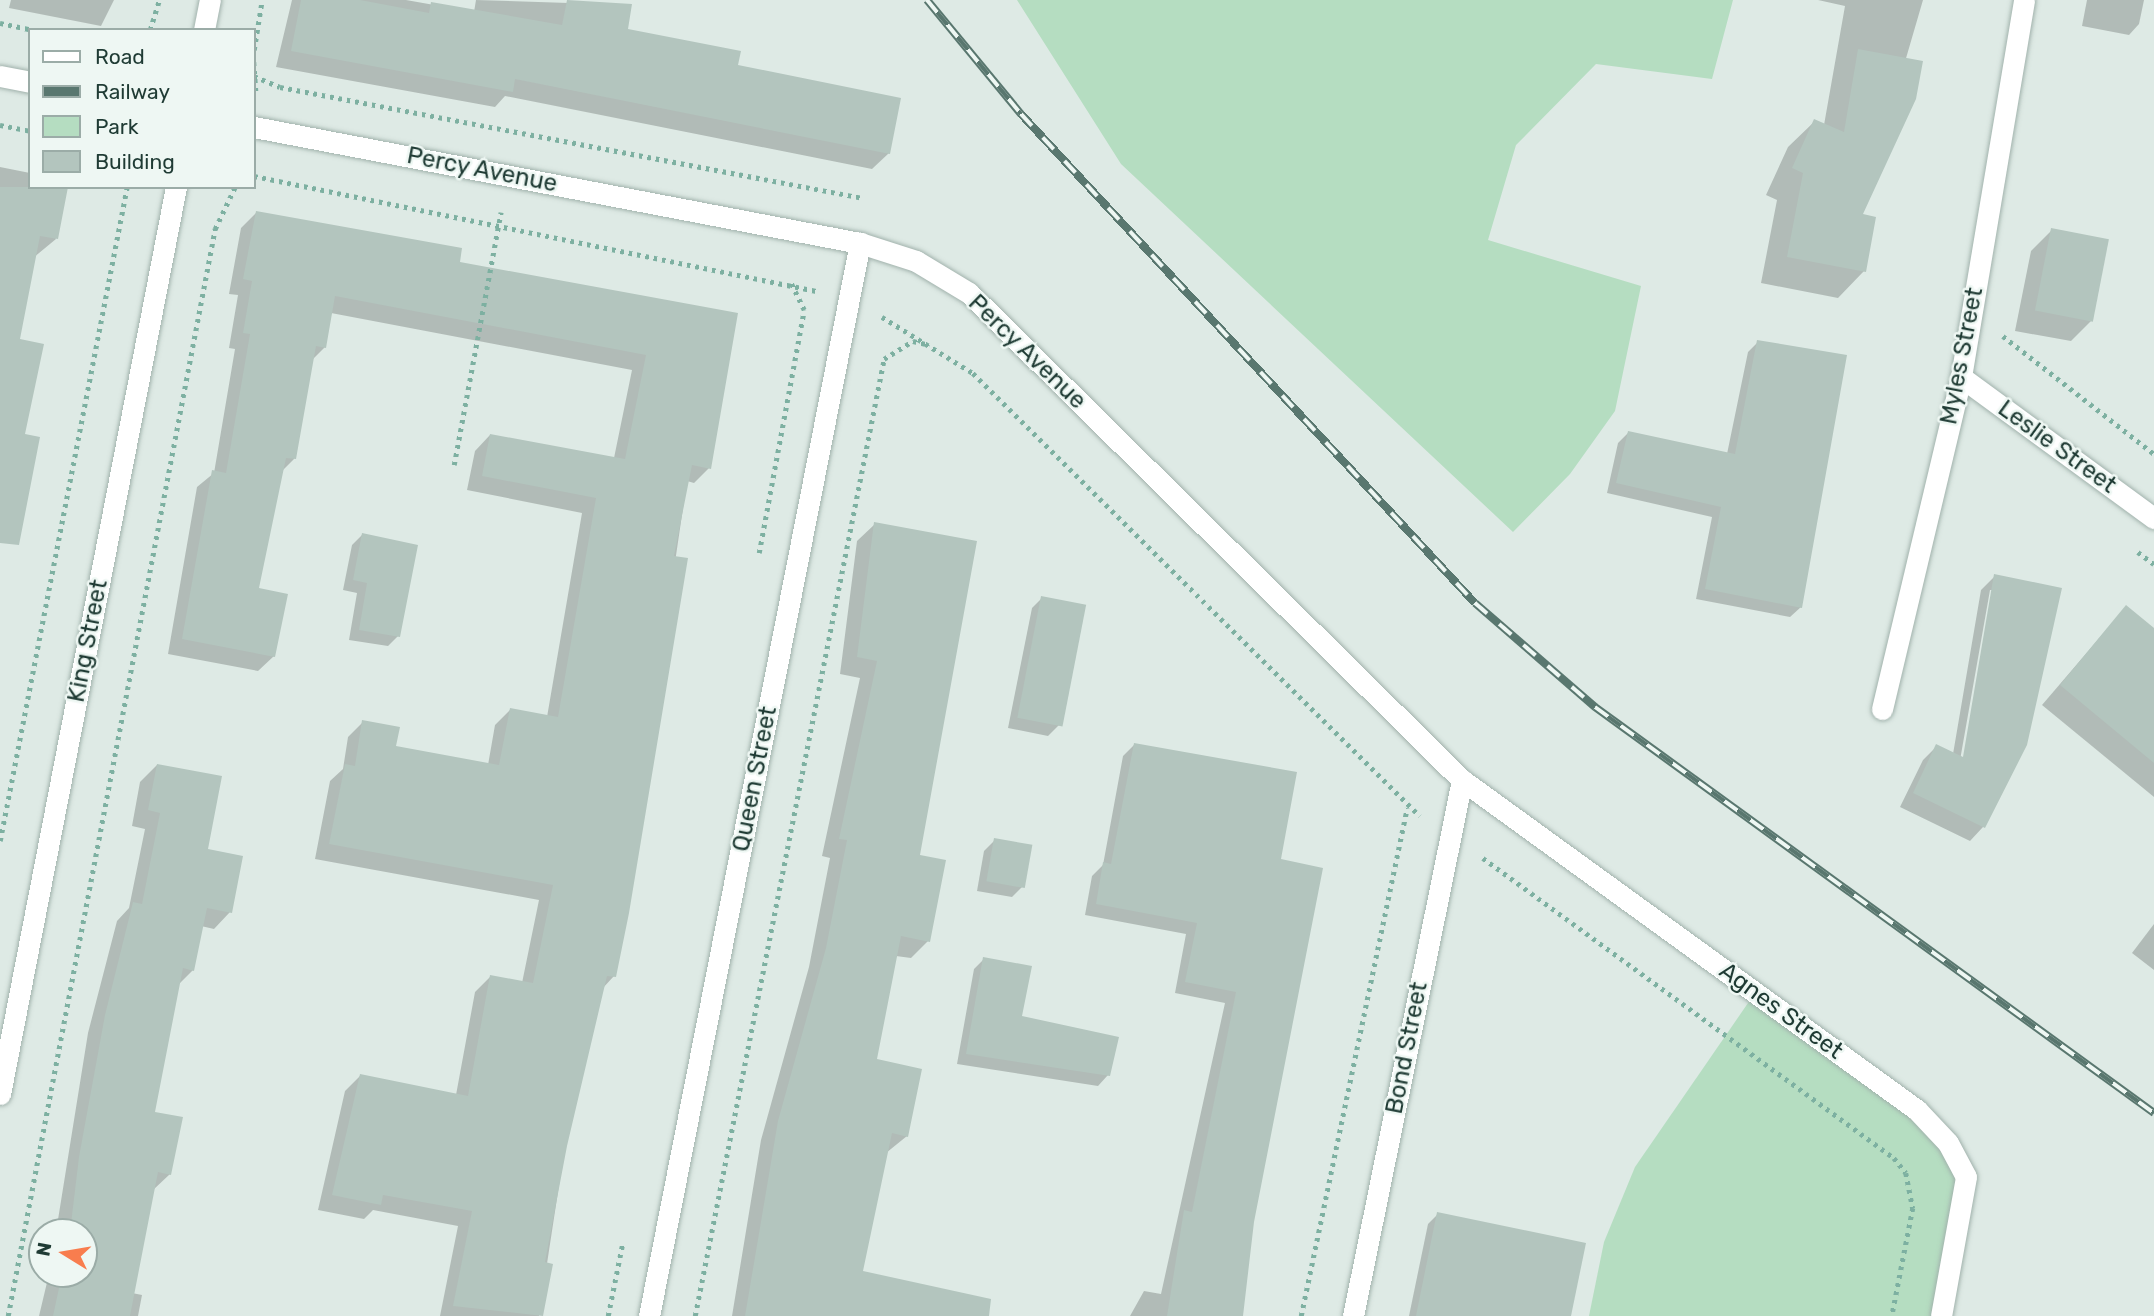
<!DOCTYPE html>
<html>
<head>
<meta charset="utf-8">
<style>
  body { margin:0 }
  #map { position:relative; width:2154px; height:1316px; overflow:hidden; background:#deeae5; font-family:Rubik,sans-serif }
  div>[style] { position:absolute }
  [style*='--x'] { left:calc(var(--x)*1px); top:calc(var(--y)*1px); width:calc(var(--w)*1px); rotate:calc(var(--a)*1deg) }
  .green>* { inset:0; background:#b5ddc1 }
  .shadow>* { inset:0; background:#0003 }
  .building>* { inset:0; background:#b3c5be; transform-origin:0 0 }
  .path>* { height:4.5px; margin-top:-2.25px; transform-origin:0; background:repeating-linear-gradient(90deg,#7db0a1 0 3.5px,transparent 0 8.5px) }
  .roads { filter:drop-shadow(0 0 2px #a1b2ac) drop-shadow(0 0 2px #a1b2ac) }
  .minor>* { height:21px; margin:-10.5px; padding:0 10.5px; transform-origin:10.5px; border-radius:10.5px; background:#fff }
  .rail>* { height:8px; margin-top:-4px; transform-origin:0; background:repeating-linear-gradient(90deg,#eef7f3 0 16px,#59776f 0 32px); box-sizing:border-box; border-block:2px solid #59776f }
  span { translate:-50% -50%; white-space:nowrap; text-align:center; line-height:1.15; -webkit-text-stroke:5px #eef7f3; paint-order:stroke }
  .street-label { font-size:24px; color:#1f3b34 }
  .legend { position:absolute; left:28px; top:28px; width:228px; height:161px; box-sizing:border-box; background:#eef7f3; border:2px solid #9baca7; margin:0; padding:9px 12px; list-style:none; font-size:21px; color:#1f3b34 }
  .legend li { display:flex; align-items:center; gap:14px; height:35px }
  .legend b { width:35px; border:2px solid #9baca7 }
  .north { position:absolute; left:28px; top:1218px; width:70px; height:70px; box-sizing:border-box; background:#eef7f3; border:2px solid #9baca7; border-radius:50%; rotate:281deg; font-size:19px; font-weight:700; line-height:28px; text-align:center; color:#1f3b34 }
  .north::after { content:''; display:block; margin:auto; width:24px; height:32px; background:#f87d4e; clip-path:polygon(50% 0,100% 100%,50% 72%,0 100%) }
</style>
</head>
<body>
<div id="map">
  <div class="green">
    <div style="clip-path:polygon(1017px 0,1733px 0,1712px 79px,1596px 64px,1516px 145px,1488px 240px,1641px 286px,1615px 411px,1570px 474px,1513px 532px,1121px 164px)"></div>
    <div style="clip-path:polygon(1757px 990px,1924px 1110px,1971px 1178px,1945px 1316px,1589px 1316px,1604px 1242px,1635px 1167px)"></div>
  </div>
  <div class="shadow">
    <div style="clip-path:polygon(11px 0,114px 0,101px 26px,9px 8px)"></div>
    <div style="clip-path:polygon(292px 0,406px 0,474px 12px,476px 0,630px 5px,626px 30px,736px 66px,889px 153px,872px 169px,505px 96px,495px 107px,276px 67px)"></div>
    <div style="clip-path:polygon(1818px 0,1923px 0,1860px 216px,1864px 271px,1838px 298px,1761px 283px,1777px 200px,1766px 195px,1788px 147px,1815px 121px,1824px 125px,1845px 6px)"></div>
    <div style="clip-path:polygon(2087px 0,2144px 0,2139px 24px,2129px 35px,2082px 26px)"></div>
    <div style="clip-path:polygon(0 167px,30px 173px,30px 187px,56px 239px,33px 258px,18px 340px,0 528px)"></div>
    <div style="clip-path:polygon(256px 213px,458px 263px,736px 314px,709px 468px,694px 483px,687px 481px,614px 976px,602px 989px,565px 1146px,539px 1316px,440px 1316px,458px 1226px,373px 1210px,364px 1219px,318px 1210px,345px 1091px,360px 1076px,456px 1095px,475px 992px,490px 977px,522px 983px,539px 900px,315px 859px,330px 781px,343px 769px,348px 737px,363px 722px,394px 748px,488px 765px,495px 725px,510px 710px,547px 717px,582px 513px,467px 490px,475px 451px,490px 435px,614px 458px,632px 370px,331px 313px,325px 347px,312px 360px,294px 459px,282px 471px,257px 590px,274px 656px,258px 671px,168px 654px,197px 487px,214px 473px,235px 349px,229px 348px,238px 295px,229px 294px,241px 228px)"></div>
    <div style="clip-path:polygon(2052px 230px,2092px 320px,2071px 341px,2015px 331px,2031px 251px)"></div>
    <div style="clip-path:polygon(1758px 342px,1801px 607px,1790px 617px,1696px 599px,1712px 517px,1607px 493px,1618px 443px,1628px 433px,1727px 454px,1748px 352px)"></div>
    <div style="clip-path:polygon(875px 524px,928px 941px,911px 958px,896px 956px,875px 1061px,907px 1136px,886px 1153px,844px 1316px,732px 1316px,761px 1140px,809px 967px,830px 858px,822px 856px,860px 678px,840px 674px,857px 541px)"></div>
    <div style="clip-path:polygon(362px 535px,398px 636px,388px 646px,349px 640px,357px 593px,343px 590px,352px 545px)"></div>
    <div style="clip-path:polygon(evenodd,1995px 576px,1983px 827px,1970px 841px,1900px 807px,1923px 760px,1937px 746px,1953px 754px,1981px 590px,1995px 576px,1990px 590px,1993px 590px,1963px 766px,1959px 766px,1990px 590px)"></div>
    <div style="clip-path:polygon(1042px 598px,1059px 725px,1048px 736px,1008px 728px,1032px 608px)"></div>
    <div style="clip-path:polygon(2126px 607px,2154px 630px,2154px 797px,2042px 705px)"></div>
    <div style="clip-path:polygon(1134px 745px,1279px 861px,1253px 1222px,1239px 1316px,1130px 1316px,1144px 1291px,1161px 1294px,1225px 1003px,1175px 993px,1186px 934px,1085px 915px,1092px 876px,1103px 865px,1123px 756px)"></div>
    <div style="clip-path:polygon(157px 765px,206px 851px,230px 912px,214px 929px,201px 926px,193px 970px,178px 985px,153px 1113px,170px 1174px,152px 1191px,132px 1293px,142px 1295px,138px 1316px,39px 1316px,49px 1274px,84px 1274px,84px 1232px,56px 1232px,88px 1033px,117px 921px,129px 908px,145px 829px,132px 826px,140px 782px)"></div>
    <div style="clip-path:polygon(995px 840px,1022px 887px,1012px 897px,977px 891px,984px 851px)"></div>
    <div style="clip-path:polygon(2154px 924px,2154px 970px,2132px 953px)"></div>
    <div style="clip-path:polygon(984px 959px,1020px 1017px,1108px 1075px,1098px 1086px,957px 1064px,974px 969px)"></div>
    <div style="clip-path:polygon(1438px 1214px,1569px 1316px,1409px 1316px,1428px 1224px)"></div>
  </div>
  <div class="building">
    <div style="clip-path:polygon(301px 0,360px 0,429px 13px,431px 2px,562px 25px,567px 0,632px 4px,628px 29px,741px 51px,738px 65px,901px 98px,890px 154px,515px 79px,513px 92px,291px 51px)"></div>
    <div style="clip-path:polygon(1858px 49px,1923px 61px,1916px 99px,1863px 214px,1876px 217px,1866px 272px,1787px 257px,1803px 173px,1792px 168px,1814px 119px,1844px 132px)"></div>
    <div style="clip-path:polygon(0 187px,68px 187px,58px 239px,40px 236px,20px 339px,44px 344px,25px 434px,40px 437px,19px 545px,0 543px)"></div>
    <div style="clip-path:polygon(256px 211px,462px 248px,460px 262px,738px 313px,711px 469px,692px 465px,674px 556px,688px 558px,629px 913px,616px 977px,607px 976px,567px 1146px,545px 1262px,553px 1264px,543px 1316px,453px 1306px,472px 1211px,383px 1195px,381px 1205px,332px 1195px,360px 1074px,468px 1096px,490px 975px,533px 983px,553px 885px,329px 844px,345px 764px,355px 766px,362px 720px,400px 727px,396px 746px,499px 765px,510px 708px,558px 717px,596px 498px,482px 476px,490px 434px,625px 459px,646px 355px,335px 296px,326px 348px,316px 346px,296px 459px,286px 458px,259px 588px,288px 594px,275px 657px,182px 639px,212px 470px,226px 473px,250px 334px,243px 333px,252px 281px,243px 279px)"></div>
    <div style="left:2051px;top:228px;width:59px;height:84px;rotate:11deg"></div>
    <div style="clip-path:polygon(1757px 340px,1847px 355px,1802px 608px,1705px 589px,1721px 507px,1616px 483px,1628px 431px,1735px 454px)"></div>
    <div style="clip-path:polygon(874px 522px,977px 541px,920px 855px,946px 860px,930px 942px,901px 936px,877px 1059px,922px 1069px,908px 1137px,892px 1133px,863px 1271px,991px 1299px,989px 1316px,745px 1316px,778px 1121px,826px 948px,847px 840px,839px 839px,877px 661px,857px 657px)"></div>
    <div style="clip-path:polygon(362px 533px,418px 545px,400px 637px,359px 630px,367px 583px,353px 580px)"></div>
    <div style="clip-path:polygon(1994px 574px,2062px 588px,2027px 745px,1985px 828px,1913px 793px,1936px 744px,1963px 757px)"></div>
    <div style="left:1041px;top:596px;width:46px;height:124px;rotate:11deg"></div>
    <div style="clip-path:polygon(2126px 605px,2154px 628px,2154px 763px,2060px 685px)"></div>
    <div style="clip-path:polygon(1134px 743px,1297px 772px,1281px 859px,1323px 868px,1254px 1222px,1243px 1316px,1167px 1316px,1184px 1210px,1192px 1212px,1236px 992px,1185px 982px,1197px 923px,1096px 904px,1103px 862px,1111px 864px)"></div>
    <div style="clip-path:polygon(157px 764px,222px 776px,208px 849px,243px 856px,232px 913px,207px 908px,194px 971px,183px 968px,155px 1112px,183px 1117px,171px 1175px,158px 1172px,130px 1316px,53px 1316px,62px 1274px,84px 1274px,84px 1232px,70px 1232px,79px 1157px,105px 1015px,133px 902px,142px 904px,160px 813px,148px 810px)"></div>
    <div style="left:994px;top:838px;width:39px;height:44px;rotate:10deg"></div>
    <div style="clip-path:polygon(983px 957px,1032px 966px,1022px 1016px,1119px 1037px,1110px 1076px,966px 1054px)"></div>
    <div style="clip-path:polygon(1437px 1212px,1586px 1243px,1571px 1316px,1416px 1316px)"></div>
  </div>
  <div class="path">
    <div style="--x:0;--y:23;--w:34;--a:12"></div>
    <div style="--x:150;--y:30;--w:31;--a:-73"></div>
    <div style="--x:254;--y:50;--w:51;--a:-80.9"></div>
    <div style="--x:254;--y:62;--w:30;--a:86"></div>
    <div style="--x:254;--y:76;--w:28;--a:23"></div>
    <div style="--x:280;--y:87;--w:593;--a:10.78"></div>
    <div style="--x:0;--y:125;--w:31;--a:11"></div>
    <div style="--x:254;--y:176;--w:574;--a:11.56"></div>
    <div style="--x:882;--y:317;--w:107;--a:31.6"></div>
    <div style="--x:973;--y:373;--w:629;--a:44.74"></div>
    <div style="--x:2003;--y:336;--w:192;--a:38"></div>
    <div style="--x:454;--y:465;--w:257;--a:-79.5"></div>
    <div style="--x:2138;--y:552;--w:20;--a:37"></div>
    <div style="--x:759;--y:553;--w:247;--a:-79.5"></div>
    <div style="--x:804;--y:310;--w:30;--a:-116"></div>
    <div style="--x:0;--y:841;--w:666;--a:-79.01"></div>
    <div style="--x:1483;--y:858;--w:509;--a:36.13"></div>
    <div style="--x:1894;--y:1158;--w:19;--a:51"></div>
    <div style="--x:1906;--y:1173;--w:36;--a:79"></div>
    <div style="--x:1913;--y:1208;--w:110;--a:101"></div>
    <div style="--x:8;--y:1316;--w:1107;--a:-79.22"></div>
    <div style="--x:215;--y:229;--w:47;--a:-64.5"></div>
    <div style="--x:608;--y:1316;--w:76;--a:-78.7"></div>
    <div style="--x:695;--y:1316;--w:975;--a:-78.83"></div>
    <div style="--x:884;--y:359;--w:34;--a:-32"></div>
    <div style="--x:913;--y:341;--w:17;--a:13"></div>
    <div style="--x:1301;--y:1316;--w:519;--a:-78.21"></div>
  </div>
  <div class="roads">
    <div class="minor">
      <div style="--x:204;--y:30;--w:31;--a:-79"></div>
      <div style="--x:0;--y:76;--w:31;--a:11"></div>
      <div style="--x:254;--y:127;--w:617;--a:10.84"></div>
      <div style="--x:860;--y:243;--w:59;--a:17.8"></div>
      <div style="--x:916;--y:261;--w:62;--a:31.1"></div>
      <div style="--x:969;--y:293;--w:693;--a:44.65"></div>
      <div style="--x:1462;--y:780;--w:562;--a:35.95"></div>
      <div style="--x:1917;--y:1110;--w:45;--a:46.8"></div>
      <div style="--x:1948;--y:1143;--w:38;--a:62"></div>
      <div style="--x:1966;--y:1177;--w:141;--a:100.2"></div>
      <div style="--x:1961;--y:377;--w:239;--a:36.2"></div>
      <div style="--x:1882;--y:709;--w:341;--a:-76.6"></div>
      <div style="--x:1961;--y:377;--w:382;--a:-80.5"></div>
      <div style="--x:0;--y:1094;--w:924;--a:-79.02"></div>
      <div style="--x:649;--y:1316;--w:1094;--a:-78.88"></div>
      <div style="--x:1353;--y:1316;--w:547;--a:-78.51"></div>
    </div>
  </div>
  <div class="rail">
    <div style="--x:927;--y:0;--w:148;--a:50.5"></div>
    <div style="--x:1021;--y:114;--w:667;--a:47.13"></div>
    <div style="--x:1475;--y:603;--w:159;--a:40.9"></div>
    <div style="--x:1595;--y:707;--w:691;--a:35.99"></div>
  </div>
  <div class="street-label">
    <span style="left:482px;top:170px;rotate:11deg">Percy Avenue</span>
    <span style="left:1027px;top:352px;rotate:44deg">Percy Avenue</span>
    <span style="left:1962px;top:356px;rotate:-79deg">Myles Street</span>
    <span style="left:2057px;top:447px;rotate:36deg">Leslie Street</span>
    <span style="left:88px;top:641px;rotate:-79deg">King Street</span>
    <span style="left:755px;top:779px;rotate:-79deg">Queen Street</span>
    <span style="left:1781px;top:1011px;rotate:36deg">Agnes Street</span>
    <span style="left:1407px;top:1048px;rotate:-79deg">Bond Street</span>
  </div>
  <ul class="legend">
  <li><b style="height:9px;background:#fff"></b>Road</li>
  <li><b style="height:9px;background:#59776f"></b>Railway</li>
  <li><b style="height:19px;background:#b5ddc1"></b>Park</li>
  <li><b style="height:19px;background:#b3c5be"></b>Building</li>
  </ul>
  <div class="north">N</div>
</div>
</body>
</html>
